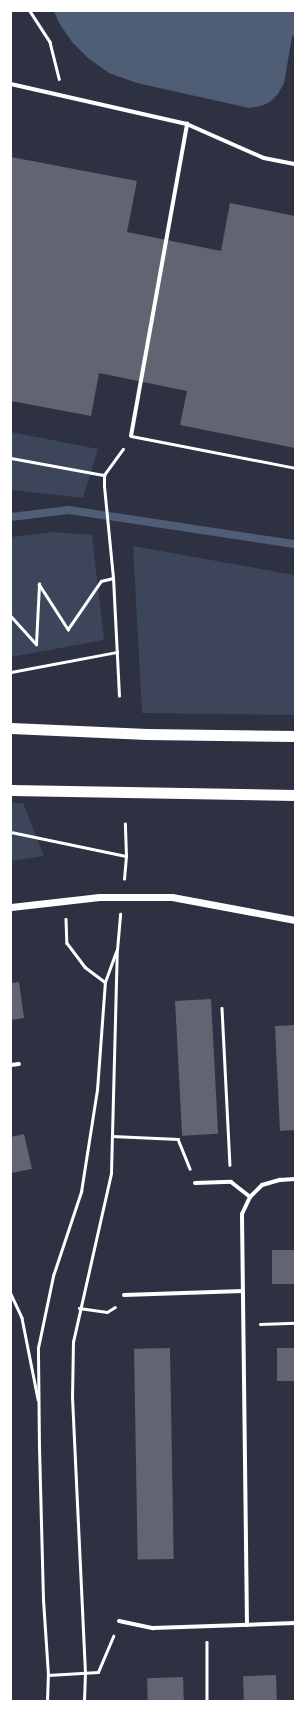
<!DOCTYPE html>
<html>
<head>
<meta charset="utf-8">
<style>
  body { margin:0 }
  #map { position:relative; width:306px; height:1712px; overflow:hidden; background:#2d3142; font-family:Lato,sans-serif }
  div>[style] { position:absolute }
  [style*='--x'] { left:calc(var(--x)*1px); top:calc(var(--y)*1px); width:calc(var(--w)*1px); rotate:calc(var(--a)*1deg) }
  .green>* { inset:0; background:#3c4559 }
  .water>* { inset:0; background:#4f5d75 }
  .stream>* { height:8px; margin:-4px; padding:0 4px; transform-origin:4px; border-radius:4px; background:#4f5d75 }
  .building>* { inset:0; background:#626471; transform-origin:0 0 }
  .path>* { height:2.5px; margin:-1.25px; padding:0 1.25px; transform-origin:1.25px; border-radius:1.25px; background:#fff }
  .service>* { height:3px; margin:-1.5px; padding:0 1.5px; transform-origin:1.5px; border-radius:1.5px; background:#fff }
  .pedestrian>* { height:3.5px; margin:-1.75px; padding:0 1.75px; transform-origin:1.75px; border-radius:1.75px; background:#fff }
  .minor>* { height:4px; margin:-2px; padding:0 2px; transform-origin:2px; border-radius:2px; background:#fff }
  .tertiary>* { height:7px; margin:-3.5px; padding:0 3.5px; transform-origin:3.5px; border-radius:3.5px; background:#fff }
  .trunk>* { height:11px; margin:-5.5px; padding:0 5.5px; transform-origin:5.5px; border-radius:5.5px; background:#fff }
  span { translate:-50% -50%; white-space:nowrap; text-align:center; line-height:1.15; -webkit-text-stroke:3.5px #fff; paint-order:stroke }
  .frame { position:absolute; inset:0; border:12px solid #fff; pointer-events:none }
</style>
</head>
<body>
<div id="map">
  <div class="green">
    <div style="clip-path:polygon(11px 432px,98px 449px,83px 498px,11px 490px)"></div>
    <div style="clip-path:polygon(53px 532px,92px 535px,104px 640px,11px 657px,11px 537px)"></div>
    <div style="clip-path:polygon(133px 546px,295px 575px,295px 715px,142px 713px)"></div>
    <div style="clip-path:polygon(11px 803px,23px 803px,44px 856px,11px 861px)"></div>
  </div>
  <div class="water">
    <div style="clip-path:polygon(54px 11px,295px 11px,295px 34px,292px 37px,284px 83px,278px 94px,270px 102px,261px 106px,249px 108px,137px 83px,109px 73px,88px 58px,72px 42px,59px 23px)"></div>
  </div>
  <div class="stream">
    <div style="--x:11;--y:517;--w:58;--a:-6.9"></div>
    <div style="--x:69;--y:510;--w:229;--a:8.6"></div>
  </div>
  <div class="building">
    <div style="clip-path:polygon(11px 157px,137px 181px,127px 232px,221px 251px,230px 203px,295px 216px,295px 448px,180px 425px,187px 391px,99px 373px,91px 416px,11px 401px)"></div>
    <div style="clip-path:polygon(19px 982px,24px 1018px,11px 1020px,11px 983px)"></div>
    <div style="left:211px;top:999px;width:135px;height:36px;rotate:87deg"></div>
    <div style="clip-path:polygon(295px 1025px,295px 1130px,280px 1131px,275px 1026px)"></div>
    <div style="clip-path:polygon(24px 1134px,32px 1169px,11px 1173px,11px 1137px)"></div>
    <div style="left:272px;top:1250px;width:23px;height:34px"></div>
    <div style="left:170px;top:1348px;width:211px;height:36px;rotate:89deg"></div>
    <div style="left:277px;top:1348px;width:18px;height:33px"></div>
    <div style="left:276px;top:1675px;width:26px;height:33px;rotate:88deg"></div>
    <div style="left:183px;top:1677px;width:24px;height:36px;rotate:88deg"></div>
  </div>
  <div class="path">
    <div style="--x:30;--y:11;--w:37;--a:57"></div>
    <div style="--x:50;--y:42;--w:38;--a:76"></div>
    <div style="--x:11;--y:458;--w:95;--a:10.4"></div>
    <div style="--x:11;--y:616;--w:38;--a:48"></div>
    <div style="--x:36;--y:644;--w:60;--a:-87.1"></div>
    <div style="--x:39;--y:584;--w:54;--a:57.2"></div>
    <div style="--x:68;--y:629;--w:58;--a:-55.5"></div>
    <div style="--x:101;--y:581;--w:12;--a:-14"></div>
    <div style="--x:11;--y:672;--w:108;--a:-10.7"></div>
    <div style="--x:119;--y:696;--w:118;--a:-92.9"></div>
    <div style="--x:113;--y:578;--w:92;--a:-95.6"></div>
    <div style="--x:104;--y:486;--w:11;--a:-90"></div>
    <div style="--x:104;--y:475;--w:32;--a:-54"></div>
    <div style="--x:11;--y:832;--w:117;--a:11.8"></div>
    <div style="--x:124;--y:879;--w:23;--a:-85"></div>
    <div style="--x:126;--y:856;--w:32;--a:-92"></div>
    <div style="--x:66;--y:919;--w:24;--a:88"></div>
    <div style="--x:67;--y:943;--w:30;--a:53"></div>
    <div style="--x:85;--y:967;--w:25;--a:37"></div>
    <div style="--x:222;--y:1008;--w:157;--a:87.1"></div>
    <div style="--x:112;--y:1136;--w:66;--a:2.6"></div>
    <div style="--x:178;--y:1139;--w:32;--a:68"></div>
    <div style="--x:11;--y:1294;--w:26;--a:65"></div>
    <div style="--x:22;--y:1318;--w:83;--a:78.8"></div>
    <div style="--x:79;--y:1308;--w:28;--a:8"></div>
    <div style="--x:107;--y:1312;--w:9;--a:-32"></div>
    <div style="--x:260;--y:1324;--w:35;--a:-2"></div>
    <div style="--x:207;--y:1642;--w:59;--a:90"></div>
    <div style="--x:48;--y:1675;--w:50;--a:-3.4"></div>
    <div style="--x:98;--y:1672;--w:39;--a:-67"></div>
    <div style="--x:47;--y:1701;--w:26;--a:-88"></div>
    <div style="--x:48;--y:1675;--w:75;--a:-93.8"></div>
    <div style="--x:43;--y:1600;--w:151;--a:-91.5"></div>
    <div style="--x:39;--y:1449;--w:101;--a:-90.6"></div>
    <div style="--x:38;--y:1348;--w:74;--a:-78.2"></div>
    <div style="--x:53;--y:1276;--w:89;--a:-71.6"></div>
    <div style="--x:81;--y:1192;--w:103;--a:-81.1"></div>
    <div style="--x:97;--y:1090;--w:108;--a:-85.8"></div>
    <div style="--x:105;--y:982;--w:32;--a:-70"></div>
    <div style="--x:84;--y:1701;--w:28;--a:-88"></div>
    <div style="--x:85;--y:1673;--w:275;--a:-92.7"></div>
    <div style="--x:72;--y:1398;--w:56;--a:-89"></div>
    <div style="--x:73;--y:1342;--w:173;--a:-77.3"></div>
    <div style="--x:111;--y:1173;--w:223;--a:-88.5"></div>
    <div style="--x:117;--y:950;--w:36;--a:-85"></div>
  </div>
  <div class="service">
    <div style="--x:131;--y:436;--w:167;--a:11"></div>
  </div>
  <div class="pedestrian">
    <div style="--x:11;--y:84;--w:180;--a:12.8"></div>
    <div style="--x:187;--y:124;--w:84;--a:23.8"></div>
    <div style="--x:264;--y:158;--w:32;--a:11"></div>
    <div style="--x:131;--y:436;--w:317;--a:-79.8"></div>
  </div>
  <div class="minor">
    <div style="--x:11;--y:1065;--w:8;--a:-7"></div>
    <div style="--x:195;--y:1183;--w:36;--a:-2"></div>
    <div style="--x:231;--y:1182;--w:24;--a:38"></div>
    <div style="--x:124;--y:1295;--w:119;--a:-1.9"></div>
    <div style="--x:119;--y:1621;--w:35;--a:12"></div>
    <div style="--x:153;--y:1628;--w:142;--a:-2"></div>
    <div style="--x:247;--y:1625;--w:411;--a:-90.7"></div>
    <div style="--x:242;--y:1214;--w:19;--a:-65"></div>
    <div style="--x:250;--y:1197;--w:17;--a:-45"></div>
    <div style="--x:262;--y:1185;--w:19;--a:-16"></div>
    <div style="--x:280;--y:1180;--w:15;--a:-4"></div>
  </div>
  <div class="tertiary">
    <div style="--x:11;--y:907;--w:89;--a:-6.5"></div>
    <div style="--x:99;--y:897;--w:73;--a:0"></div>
    <div style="--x:172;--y:897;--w:125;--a:10.6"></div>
  </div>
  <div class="trunk">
    <div style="--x:11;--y:728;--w:136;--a:2.5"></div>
    <div style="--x:147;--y:734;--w:148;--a:0.8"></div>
    <div style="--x:11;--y:790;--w:284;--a:1"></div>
  </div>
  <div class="frame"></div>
</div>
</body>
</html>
